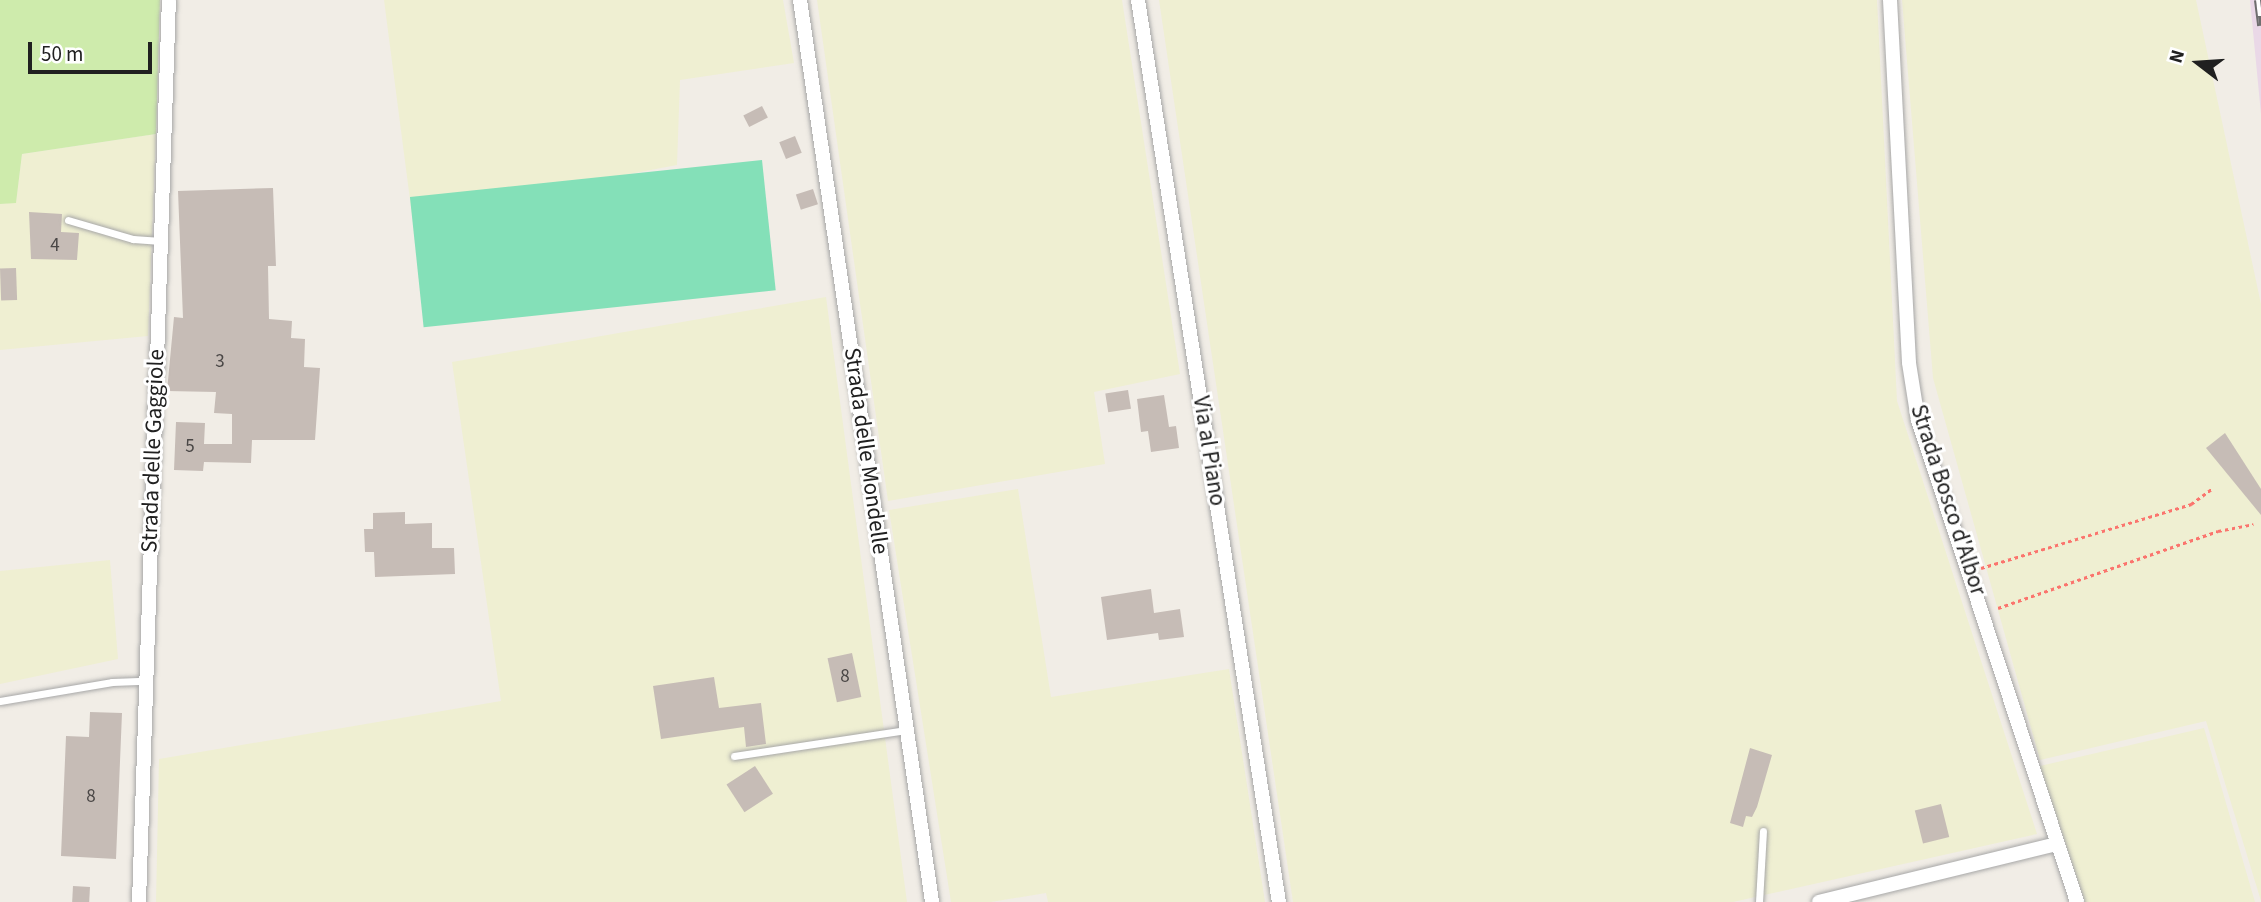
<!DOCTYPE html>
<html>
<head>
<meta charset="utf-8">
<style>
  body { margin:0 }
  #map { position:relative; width:2261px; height:902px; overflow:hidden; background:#f1ede6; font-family:"Source Sans 3",sans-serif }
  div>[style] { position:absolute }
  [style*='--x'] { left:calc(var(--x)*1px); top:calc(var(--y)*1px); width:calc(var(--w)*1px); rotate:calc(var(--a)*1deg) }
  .industrial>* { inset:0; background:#ead8e7 }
  .farmland>* { inset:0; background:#efefd2 }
  .grass>* { inset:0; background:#ceebac }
  .pitch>* { inset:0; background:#84e0b8; transform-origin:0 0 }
  .building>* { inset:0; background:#c6bcb6; transform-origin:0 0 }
  .path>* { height:2.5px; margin-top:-1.25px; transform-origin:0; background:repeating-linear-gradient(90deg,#fb746d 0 3.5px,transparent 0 7px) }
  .roads { filter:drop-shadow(0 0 2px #a7a7a7) drop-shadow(0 0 2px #a7a7a7) }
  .service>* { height:7px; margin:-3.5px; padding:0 3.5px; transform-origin:3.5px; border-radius:3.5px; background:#fff }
  .minor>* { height:14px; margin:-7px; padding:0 7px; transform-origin:7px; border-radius:7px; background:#fff }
  .rail>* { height:8px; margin-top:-4px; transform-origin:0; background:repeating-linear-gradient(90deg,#fff 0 16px,#6e6e6e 0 32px); box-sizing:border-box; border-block:2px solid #6e6e6e }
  span { translate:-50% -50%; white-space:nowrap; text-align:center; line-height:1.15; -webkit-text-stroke:6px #fff; paint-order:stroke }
  .number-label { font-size:19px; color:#4a4746 }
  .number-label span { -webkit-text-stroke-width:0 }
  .street-label { font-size:23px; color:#202020 }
  .north { position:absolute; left:2163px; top:28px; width:70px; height:70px; -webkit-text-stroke:5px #fff; paint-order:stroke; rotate:287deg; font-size:19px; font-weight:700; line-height:28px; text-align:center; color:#202020 }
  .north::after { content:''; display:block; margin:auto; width:24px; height:32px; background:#202020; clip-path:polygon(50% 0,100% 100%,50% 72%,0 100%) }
  .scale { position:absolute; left:28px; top:42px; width:124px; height:32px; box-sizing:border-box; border:4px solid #202020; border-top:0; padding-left:9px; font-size:21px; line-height:24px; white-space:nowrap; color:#202020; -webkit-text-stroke:5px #fff; paint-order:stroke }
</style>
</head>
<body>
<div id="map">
  <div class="industrial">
    <div style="clip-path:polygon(2250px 0,2261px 0,2261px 114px)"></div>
  </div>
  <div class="farmland">
    <div style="clip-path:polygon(384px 0,783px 0,794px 63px,680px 80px,677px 165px,412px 215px)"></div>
    <div style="clip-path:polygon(817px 0,1122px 0,1180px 374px,1094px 392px,1105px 464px,888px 501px)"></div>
    <div style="clip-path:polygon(1159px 0,1877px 0,1897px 401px,2037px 834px,1733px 902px,1293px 902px)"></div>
    <div style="clip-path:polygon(1902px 0,2196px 0,2261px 304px,2261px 901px,2206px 721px,2040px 760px,1933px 378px)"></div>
    <div style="clip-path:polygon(156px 134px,148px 336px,0 350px,0 204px,16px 202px,22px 154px)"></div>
    <div style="clip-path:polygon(826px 297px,907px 902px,156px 902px,159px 759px,501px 701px,452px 362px)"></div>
    <div style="clip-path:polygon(1018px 489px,1051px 697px,1229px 669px,1265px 902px,1048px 902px,1046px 893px,991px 902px,951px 902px,889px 510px)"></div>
    <div style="clip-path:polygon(110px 560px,118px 659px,0 684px,0 571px)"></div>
    <div style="clip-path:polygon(2204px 728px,2255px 902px,2085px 902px,2040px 766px)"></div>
  </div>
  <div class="grass">
    <div style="clip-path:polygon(0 0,160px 0,156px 134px,22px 154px,16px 203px,0 204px)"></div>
  </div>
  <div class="pitch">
    <div style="left:762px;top:160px;width:131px;height:354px;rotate:84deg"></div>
  </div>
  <div class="building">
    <div style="left:762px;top:106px;width:13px;height:21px;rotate:63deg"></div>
    <div style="left:795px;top:136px;width:18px;height:17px;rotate:68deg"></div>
    <div style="clip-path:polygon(273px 188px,276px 266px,268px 266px,269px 319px,292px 321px,291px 338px,305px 339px,304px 367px,320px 368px,315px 440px,252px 440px,251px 463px,204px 462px,203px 471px,174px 470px,176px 422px,205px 423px,204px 444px,232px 444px,232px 414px,214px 413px,216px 392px,167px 391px,174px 317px,183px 318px,178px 191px)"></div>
    <div style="left:813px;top:189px;width:16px;height:18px;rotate:72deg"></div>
    <div style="clip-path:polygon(29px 212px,62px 214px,61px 232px,79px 233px,77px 260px,31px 259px)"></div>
    <div style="left:16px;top:268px;width:32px;height:16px;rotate:88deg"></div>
    <div style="left:1128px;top:390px;width:19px;height:23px;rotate:81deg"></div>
    <div style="clip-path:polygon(1164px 395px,1169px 427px,1176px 426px,1179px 448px,1151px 452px,1148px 431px,1141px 432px,1137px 399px)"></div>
    <div style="clip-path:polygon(2225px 433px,2261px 489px,2261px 515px,2206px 448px)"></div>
    <div style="clip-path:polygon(405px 512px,405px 524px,432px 523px,432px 548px,454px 548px,455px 574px,375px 577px,374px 552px,365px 552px,364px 529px,373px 529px,373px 513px)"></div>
    <div style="clip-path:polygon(1151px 589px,1154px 613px,1180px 609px,1184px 637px,1159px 640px,1158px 633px,1107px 640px,1101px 597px)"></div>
    <div style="left:852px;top:653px;width:45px;height:25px;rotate:78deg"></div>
    <div style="clip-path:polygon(714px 677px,719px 708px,761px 703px,766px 744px,746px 747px,744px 727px,661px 739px,653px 686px)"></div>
    <div style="clip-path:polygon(90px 712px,122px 713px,116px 859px,61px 856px,66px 736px,89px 737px)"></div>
    <div style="clip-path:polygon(1750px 748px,1772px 755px,1757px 807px,1752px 817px,1746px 816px,1743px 827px,1730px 823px)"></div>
    <div style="left:755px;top:766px;width:33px;height:34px;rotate:57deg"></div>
    <div style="left:1941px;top:804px;width:34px;height:27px;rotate:76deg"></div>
    <div style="left:73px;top:886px;width:17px;height:16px;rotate:3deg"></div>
  </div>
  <div class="path">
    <div style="--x:1981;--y:568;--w:220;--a:-16.9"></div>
    <div style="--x:2191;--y:504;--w:27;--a:-36"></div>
    <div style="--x:1998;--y:608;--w:233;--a:-19.3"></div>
    <div style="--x:2218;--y:531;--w:36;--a:-11"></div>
  </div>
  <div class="roads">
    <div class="service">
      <div style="--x:68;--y:220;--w:68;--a:16.3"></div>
      <div style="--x:133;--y:239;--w:28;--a:4"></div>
      <div style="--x:0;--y:701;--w:114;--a:-9.6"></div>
      <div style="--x:112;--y:682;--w:33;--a:-2"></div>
      <div style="--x:734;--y:756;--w:174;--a:-8.6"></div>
      <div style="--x:1759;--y:902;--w:71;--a:-86.8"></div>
    </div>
    <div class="minor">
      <div style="--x:800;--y:0;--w:912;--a:81.67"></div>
      <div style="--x:1138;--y:0;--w:913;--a:81.12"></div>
      <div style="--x:1890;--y:0;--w:363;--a:87"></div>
      <div style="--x:1909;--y:363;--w:58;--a:81"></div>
      <div style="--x:1918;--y:420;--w:508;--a:71.74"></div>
      <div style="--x:139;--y:902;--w:902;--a:-88.1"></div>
      <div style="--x:1819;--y:902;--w:245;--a:-13.7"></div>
    </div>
  </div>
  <div class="rail">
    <div style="--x:2258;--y:0;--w:26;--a:83"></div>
  </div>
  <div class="number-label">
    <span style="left:55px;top:246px">4</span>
    <span style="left:220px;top:362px">3</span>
    <span style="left:190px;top:447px">5</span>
    <span style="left:845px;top:677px">8</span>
    <span style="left:91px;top:797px">8</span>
  </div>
  <div class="street-label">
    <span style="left:153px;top:451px;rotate:-88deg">Strada delle Gaggiole</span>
    <span style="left:866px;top:451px;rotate:82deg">Strada delle Mondelle</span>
    <span style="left:1209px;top:451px;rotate:81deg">Via al Piano</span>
    <span style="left:1948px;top:500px;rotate:72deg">Strada Bosco d'Albor</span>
  </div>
  <div class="north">N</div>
  <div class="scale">50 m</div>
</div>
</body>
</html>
